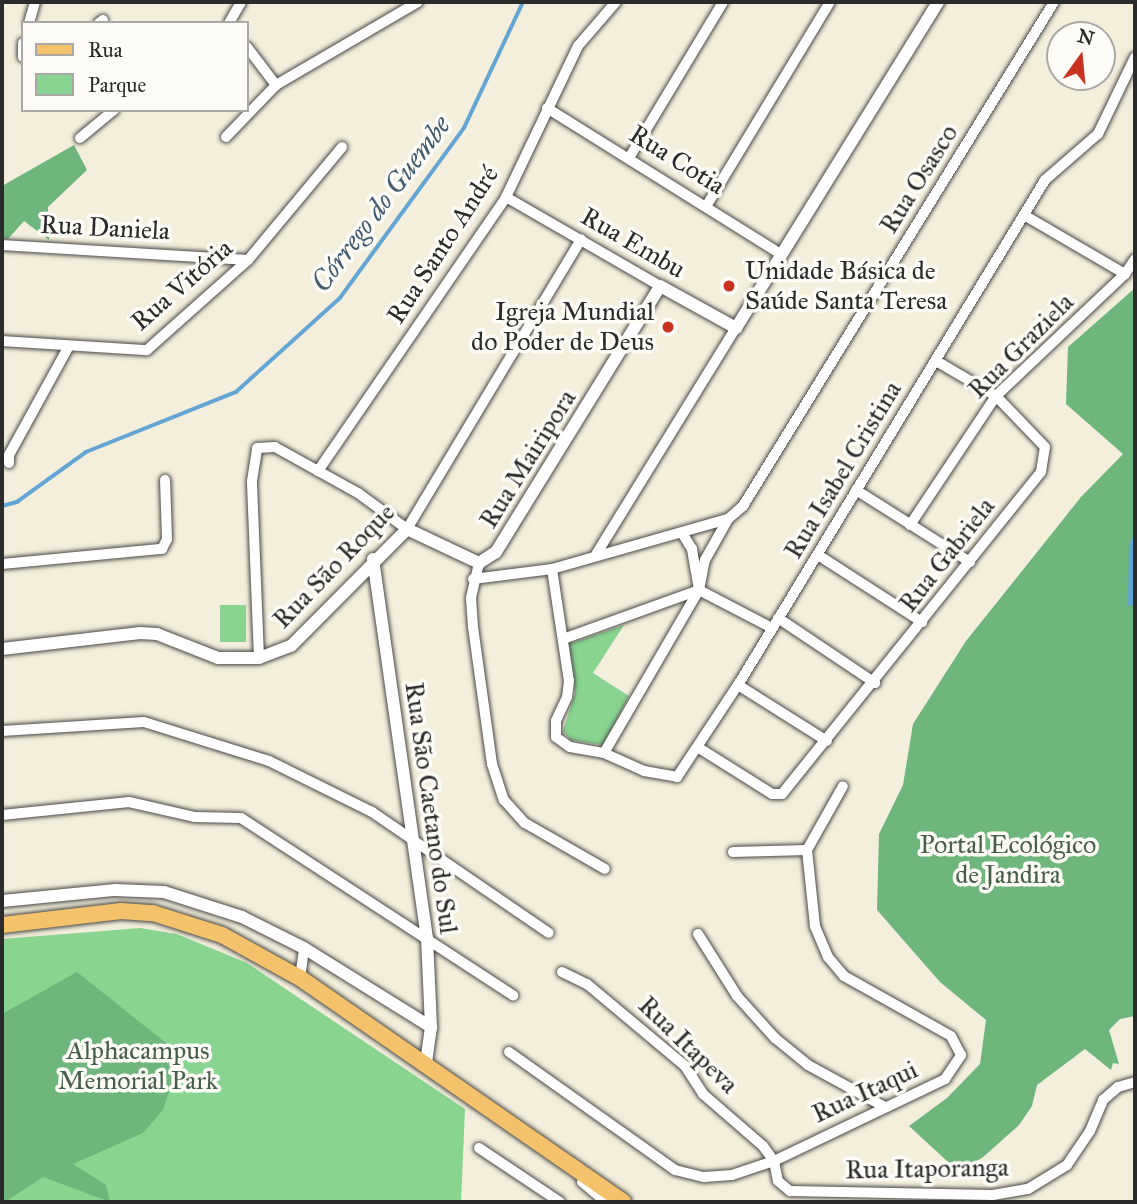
<!DOCTYPE html>
<html>
<head>
<meta charset="utf-8">
<style>
  body { margin:0 }
  #map { position:relative; width:1137px; height:1204px; overflow:hidden; background:#f3efdc; font-family:"IM FELL Great Primer",serif }
  div>[style] { position:absolute }
  [style*='--x'] { left:calc(var(--x)*1px); top:calc(var(--y)*1px); width:calc(var(--w)*1px); rotate:calc(var(--a)*1deg) }
  .green>* { inset:0; background:#89d491; transform-origin:0 0 }
  .forest>* { inset:0; background:#6eb67b }
  .water>* { inset:0; background:#64a5d7 }
  .stream>* { height:3.5px; margin:-1.75px; padding:0 1.75px; transform-origin:1.75px; border-radius:1.75px; background:#64a5d7 }
  .roads { filter:drop-shadow(0 0 2px #494846) drop-shadow(0 0 2px #494846) }
  .minor>* { height:10px; margin:-5px; padding:0 5px; transform-origin:5px; border-radius:5px; background:#fff }
  .tertiary>* { height:12px; margin:-6px; padding:0 6px; transform-origin:6px; border-radius:6px; background:#fff }
  .primary>* { height:16px; margin:-8px; padding:0 8px; transform-origin:8px; border-radius:8px; background:#f4c26a }
  .dots>* { width:19px; height:19px; translate:-50% -50%; box-sizing:border-box; border:4px solid #fdfcf7; border-radius:50% }
  span { translate:-50% -50%; white-space:nowrap; text-align:center; line-height:1.15; -webkit-text-stroke:7px #fdfcf7; paint-order:stroke }
  .street-label { font-size:26px; color:#2b2b2b }
  .poi-label { font-size:26px; color:#2b2b2b }
  .left { translate:0 -50%; text-align:left }
  .right { translate:-100% -50%; text-align:right }
  .park-label { font-size:26px; color:#475e4a }
  .water-label { font-size:28px; color:#425c70; font-style:italic }
  .frame { position:absolute; inset:0; border:4px solid #2b2b2b; pointer-events:none }
  .legend { position:absolute; left:21px; top:21px; width:228px; height:91px; box-sizing:border-box; background:#fdfcf7; border:2px solid #a9a8a5; margin:0; padding:9px 12px; list-style:none; font-size:21px; color:#2b2b2b }
  .legend li { display:flex; align-items:center; gap:14px; height:35px }
  .legend b { width:35px; border:2px solid #a9a8a5 }
  .north { position:absolute; left:1046px; top:21px; width:70px; height:70px; box-sizing:border-box; background:#fdfcf7; border:2px solid #a9a8a5; border-radius:50%; rotate:15deg; font-size:19px; font-weight:700; line-height:28px; text-align:center; color:#2b2b2b }
  .north::after { content:''; display:block; margin:auto; width:24px; height:32px; background:#c8321e; clip-path:polygon(50% 0,100% 100%,50% 72%,0 100%) }
</style>
</head>
<body>
<div id="map">
  <div class="green">
    <div style="left:246px;top:605px;width:37px;height:26px;rotate:90deg"></div>
    <div style="clip-path:polygon(624px 625px,593px 673px,629px 696px,603px 745px,571px 740px,563px 731px,575px 693px,569px 644px)"></div>
    <div style="clip-path:polygon(140px 928px,177px 934px,247px 963px,465px 1109px,461px 1202px,2px 1202px,2px 939px)"></div>
  </div>
  <div class="forest">
    <div style="clip-path:polygon(74px 145px,87px 170px,48px 207px,49px 240px,24px 221px,8px 239px,2px 238px,2px 186px)"></div>
    <div style="clip-path:polygon(1135px 288px,1135px 1016px,1120px 1019px,1109px 1030px,1119px 1064px,1113px 1063px,1111px 1070px,1085px 1049px,1037px 1085px,1032px 1106px,1019px 1125px,982px 1158px,964px 1167px,948px 1162px,909px 1126px,947px 1098px,980px 1064px,986px 1020px,940px 982px,877px 910px,879px 834px,903px 785px,913px 724px,966px 641px,1081px 497px,1123px 454px,1066px 404px,1068px 347px)"></div>
    <div style="clip-path:polygon(77px 972px,181px 1055px,163px 1110px,143px 1133px,73px 1164px,106px 1185px,110px 1202px,43px 1177px,8px 1200px,2px 1199px,2px 1014px)"></div>
  </div>
  <div class="water">
    <div style="clip-path:polygon(1135px 533px,1135px 605px,1128px 606px,1129px 544px)"></div>
  </div>
  <div class="stream">
    <div style="--x:2;--y:506;--w:16;--a:-15"></div>
    <div style="--x:17;--y:502;--w:85;--a:-35.9"></div>
    <div style="--x:86;--y:452;--w:162;--a:-21.8"></div>
    <div style="--x:236;--y:392;--w:140;--a:-42.1"></div>
    <div style="--x:340;--y:298;--w:210;--a:-53.9"></div>
    <div style="--x:464;--y:128;--w:139;--a:-64.9"></div>
  </div>
  <div class="roads">
    <div class="minor">
      <div style="--x:29;--y:23;--w:22;--a:-74"></div>
      <div style="--x:99;--y:23;--w:5;--a:-37"></div>
      <div style="--x:229;--y:23;--w:24;--a:-60"></div>
      <div style="--x:23;--y:43;--w:14;--a:90"></div>
      <div style="--x:247;--y:47;--w:48;--a:52.7"></div>
      <div style="--x:547;--y:108;--w:276;--a:32"></div>
      <div style="--x:226;--y:137;--w:72;--a:-46.1"></div>
      <div style="--x:276;--y:85;--w:164;--a:-30.3"></div>
      <div style="--x:80;--y:138;--w:44;--a:-39.5"></div>
      <div style="--x:629;--y:158;--w:182;--a:-58.9"></div>
      <div style="--x:506;--y:197;--w:178;--a:30"></div>
      <div style="--x:707;--y:205;--w:237;--a:-58.8"></div>
      <div style="--x:1024;--y:215;--w:117;--a:30.3"></div>
      <div style="--x:2;--y:245;--w:246;--a:3.5"></div>
      <div style="--x:2;--y:341;--w:145;--a:3.6"></div>
      <div style="--x:147;--y:350;--w:135;--a:-41.7"></div>
      <div style="--x:248;--y:260;--w:147;--a:-50.2"></div>
      <div style="--x:9;--y:463;--w:8;--a:-90"></div>
      <div style="--x:9;--y:455;--w:124;--a:-61.2"></div>
      <div style="--x:318;--y:471;--w:332;--a:-55.5"></div>
      <div style="--x:506;--y:197;--w:167;--a:-64.5"></div>
      <div style="--x:578;--y:46;--w:58;--a:-49.2"></div>
      <div style="--x:856;--y:490;--w:135;--a:32.3"></div>
      <div style="--x:910;--y:525;--w:155;--a:-56.3"></div>
      <div style="--x:996;--y:396;--w:178;--a:-43.4"></div>
      <div style="--x:1125;--y:274;--w:18;--a:-56"></div>
      <div style="--x:818;--y:555;--w:124;--a:32.8"></div>
      <div style="--x:595;--y:556;--w:268;--a:-58.3"></div>
      <div style="--x:479;--y:563;--w:36;--a:103"></div>
      <div style="--x:471;--y:598;--w:29;--a:86"></div>
      <div style="--x:473;--y:627;--w:138;--a:82.1"></div>
      <div style="--x:492;--y:764;--w:38;--a:72"></div>
      <div style="--x:504;--y:800;--w:31;--a:48"></div>
      <div style="--x:525;--y:823;--w:92;--a:29.9"></div>
      <div style="--x:2;--y:564;--w:161;--a:-5.4"></div>
      <div style="--x:162;--y:549;--w:11;--a:-63"></div>
      <div style="--x:167;--y:539;--w:59;--a:-91.9"></div>
      <div style="--x:552;--y:569;--w:113;--a:81.4"></div>
      <div style="--x:569;--y:681;--w:16;--a:97"></div>
      <div style="--x:567;--y:697;--w:26;--a:115"></div>
      <div style="--x:556;--y:721;--w:16;--a:90"></div>
      <div style="--x:556;--y:737;--w:17;--a:36"></div>
      <div style="--x:570;--y:747;--w:35;--a:10"></div>
      <div style="--x:604;--y:753;--w:44;--a:24.2"></div>
      <div style="--x:644;--y:771;--w:34;--a:10"></div>
      <div style="--x:677;--y:777;--w:110;--a:-56.5"></div>
      <div style="--x:738;--y:685;--w:591;--a:-58.7"></div>
      <div style="--x:1045;--y:180;--w:70;--a:-41"></div>
      <div style="--x:1098;--y:134;--w:85;--a:-64.3"></div>
      <div style="--x:473;--y:579;--w:80;--a:-7.2"></div>
      <div style="--x:552;--y:569;--w:183;--a:-15.9"></div>
      <div style="--x:728;--y:519;--w:20;--a:-41"></div>
      <div style="--x:743;--y:506;--w:592;--a:-58.32"></div>
      <div style="--x:699;--y:590;--w:82;--a:27.5"></div>
      <div style="--x:778;--y:618;--w:117;--a:33.8"></div>
      <div style="--x:563;--y:639;--w:145;--a:-19.8"></div>
      <div style="--x:699;--y:590;--w:42;--a:-99.7"></div>
      <div style="--x:692;--y:549;--w:19;--a:-122"></div>
      <div style="--x:259;--y:658;--w:177;--a:-92.3"></div>
      <div style="--x:252;--y:481;--w:33;--a:-81"></div>
      <div style="--x:257;--y:448;--w:18;--a:-3"></div>
      <div style="--x:275;--y:447;--w:95;--a:29"></div>
      <div style="--x:358;--y:493;--w:61;--a:36.3"></div>
      <div style="--x:407;--y:529;--w:338;--a:-59"></div>
      <div style="--x:738;--y:685;--w:105;--a:32.2"></div>
      <div style="--x:2;--y:731;--w:142;--a:-3.6"></div>
      <div style="--x:144;--y:722;--w:131;--a:17.3"></div>
      <div style="--x:269;--y:761;--w:115;--a:26.3"></div>
      <div style="--x:372;--y:812;--w:214;--a:34.4"></div>
      <div style="--x:699;--y:748;--w:86;--a:32.2"></div>
      <div style="--x:772;--y:794;--w:10;--a:0"></div>
      <div style="--x:782;--y:794;--w:413;--a:-51.2"></div>
      <div style="--x:1041;--y:472;--w:25;--a:-81"></div>
      <div style="--x:1045;--y:447;--w:71;--a:-133.9"></div>
      <div style="--x:996;--y:396;--w:69;--a:-149.7"></div>
      <div style="--x:604;--y:753;--w:189;--a:-59.8"></div>
      <div style="--x:699;--y:590;--w:31;--a:-79"></div>
      <div style="--x:705;--y:560;--w:47;--a:-60.7"></div>
      <div style="--x:2;--y:815;--w:128;--a:-5.8"></div>
      <div style="--x:129;--y:802;--w:68;--a:12.8"></div>
      <div style="--x:195;--y:817;--w:46;--a:1.2"></div>
      <div style="--x:241;--y:818;--w:325;--a:33.1"></div>
      <div style="--x:733;--y:852;--w:74;--a:-1.5"></div>
      <div style="--x:698;--y:934;--w:73;--a:57.8"></div>
      <div style="--x:737;--y:996;--w:57;--a:47.9"></div>
      <div style="--x:775;--y:1038;--w:43;--a:39.3"></div>
      <div style="--x:808;--y:1065;--w:88;--a:28.6"></div>
      <div style="--x:562;--y:972;--w:28;--a:26"></div>
      <div style="--x:587;--y:984;--w:128;--a:39.9"></div>
      <div style="--x:685;--y:1066;--w:33;--a:57"></div>
      <div style="--x:703;--y:1094;--w:79;--a:40.9"></div>
      <div style="--x:763;--y:1146;--w:19;--a:54"></div>
      <div style="--x:774;--y:1161;--w:20;--a:79"></div>
      <div style="--x:778;--y:1181;--w:16;--a:40"></div>
      <div style="--x:790;--y:1191;--w:203;--a:1.1"></div>
      <div style="--x:993;--y:1195;--w:36;--a:-10"></div>
      <div style="--x:1028;--y:1189;--w:46;--a:-31.6"></div>
      <div style="--x:1067;--y:1165;--w:41;--a:-55.9"></div>
      <div style="--x:1090;--y:1131;--w:34;--a:-67"></div>
      <div style="--x:1103;--y:1100;--w:20;--a:-41"></div>
      <div style="--x:1118;--y:1087;--w:18;--a:-16"></div>
      <div style="--x:300;--y:978;--w:30;--a:-82"></div>
      <div style="--x:509;--y:1052;--w:204;--a:35.4"></div>
      <div style="--x:675;--y:1170;--w:30;--a:14"></div>
      <div style="--x:704;--y:1177;--w:28;--a:-4"></div>
      <div style="--x:732;--y:1175;--w:44;--a:-18.4"></div>
      <div style="--x:774;--y:1161;--w:190;--a:-25.6"></div>
      <div style="--x:945;--y:1079;--w:29;--a:-56"></div>
      <div style="--x:961;--y:1055;--w:21;--a:-118"></div>
      <div style="--x:951;--y:1036;--w:123;--a:-150.7"></div>
      <div style="--x:844;--y:976;--w:25;--a:-130"></div>
      <div style="--x:828;--y:957;--w:34;--a:-113"></div>
      <div style="--x:815;--y:926;--w:76;--a:-96"></div>
      <div style="--x:807;--y:850;--w:73;--a:-60.6"></div>
      <div style="--x:479;--y:1148;--w:97;--a:33.7"></div>
      <div style="--x:582;--y:1182;--w:31;--a:40"></div>
    </div>
    <div class="tertiary">
      <div style="--x:373;--y:559;--w:383;--a:81.9"></div>
      <div style="--x:427;--y:938;--w:89;--a:87.4"></div>
      <div style="--x:431;--y:1027;--w:37;--a:98"></div>
      <div style="--x:2;--y:649;--w:139;--a:-6.6"></div>
      <div style="--x:140;--y:633;--w:17;--a:3"></div>
      <div style="--x:157;--y:634;--w:66;--a:21.5"></div>
      <div style="--x:218;--y:658;--w:41;--a:0"></div>
      <div style="--x:259;--y:658;--w:34;--a:-21"></div>
      <div style="--x:291;--y:646;--w:165;--a:-45.2"></div>
      <div style="--x:407;--y:529;--w:80;--a:25.3"></div>
      <div style="--x:479;--y:563;--w:20;--a:-33"></div>
      <div style="--x:496;--y:552;--w:312;--a:-58.3"></div>
      <div style="--x:660;--y:286;--w:87;--a:28.9"></div>
      <div style="--x:736;--y:328;--w:384;--a:-58.2"></div>
      <div style="--x:2;--y:901;--w:114;--a:-5.6"></div>
      <div style="--x:115;--y:890;--w:49;--a:2.3"></div>
      <div style="--x:164;--y:892;--w:82;--a:17.8"></div>
      <div style="--x:242;--y:917;--w:69;--a:26.6"></div>
      <div style="--x:304;--y:948;--w:150;--a:31.9"></div>
    </div>
    <div class="primary">
      <div style="--x:2;--y:925;--w:120;--a:-6.7"></div>
      <div style="--x:121;--y:911;--w:32;--a:4"></div>
      <div style="--x:153;--y:913;--w:72;--a:17.7"></div>
      <div style="--x:222;--y:935;--w:89;--a:28.9"></div>
      <div style="--x:300;--y:978;--w:393;--a:34.7"></div>
    </div>
  </div>
  <div class="dots">
    <div style="left:729px;top:286px;background:#c8321e"></div>
    <div style="left:668px;top:327px;background:#c8321e"></div>
  </div>
  <div class="street-label">
    <span style="left:677px;top:160px;rotate:32deg">Rua Cotia</span>
    <span style="left:919px;top:179px;rotate:-58deg">Rua Osasco</span>
    <span style="left:105px;top:228px;rotate:3deg">Rua Daniela</span>
    <span style="left:633px;top:243px;rotate:30deg">Rua Embu</span>
    <span style="left:443px;top:245px;rotate:-57deg">Rua Santo André</span>
    <span style="left:182px;top:285px;rotate:-41deg">Rua Vitória</span>
    <span style="left:1021px;top:346px;rotate:-45deg">Rua Graziela</span>
    <span style="left:528px;top:459px;rotate:-58deg">Rua Mairipora</span>
    <span style="left:843px;top:470px;rotate:-59deg">Rua Isabel Cristina</span>
    <span style="left:947px;top:555px;rotate:-52deg">Rua Gabriela</span>
    <span style="left:334px;top:566px;rotate:-46deg">Rua São Roque</span>
    <span style="left:431px;top:808px;rotate:82deg">Rua São Caetano do Sul</span>
    <span style="left:688px;top:1045px;rotate:44deg">Rua Itapeva</span>
    <span style="left:865px;top:1092px;rotate:-25deg">Rua Itaqui</span>
    <span style="left:927px;top:1169px;rotate:-1deg">Rua Itaporanga</span>
  </div>
  <div class="poi-label">
    <span class="left" style="left:745px;top:286px">Unidade Básica de<br>Saúde Santa Teresa</span>
    <span class="right" style="left:654px;top:327px">Igreja Mundial<br>do Poder de Deus</span>
  </div>
  <div class="park-label">
    <span style="left:1008px;top:860px">Portal Ecológico<br>de Jandira</span>
    <span style="left:138px;top:1066px">Alphacampus<br>Memorial Park</span>
  </div>
  <div class="water-label">
    <span style="left:381px;top:204px;rotate:-53deg">Córrego do Guembe</span>
  </div>
  <div class="frame"></div>
  <ul class="legend">
  <li><b style="height:9px;background:#f4c26a"></b>Rua</li>
  <li><b style="height:19px;background:#89d491"></b>Parque</li>
  </ul>
  <div class="north">N</div>
</div>
</body>
</html>
